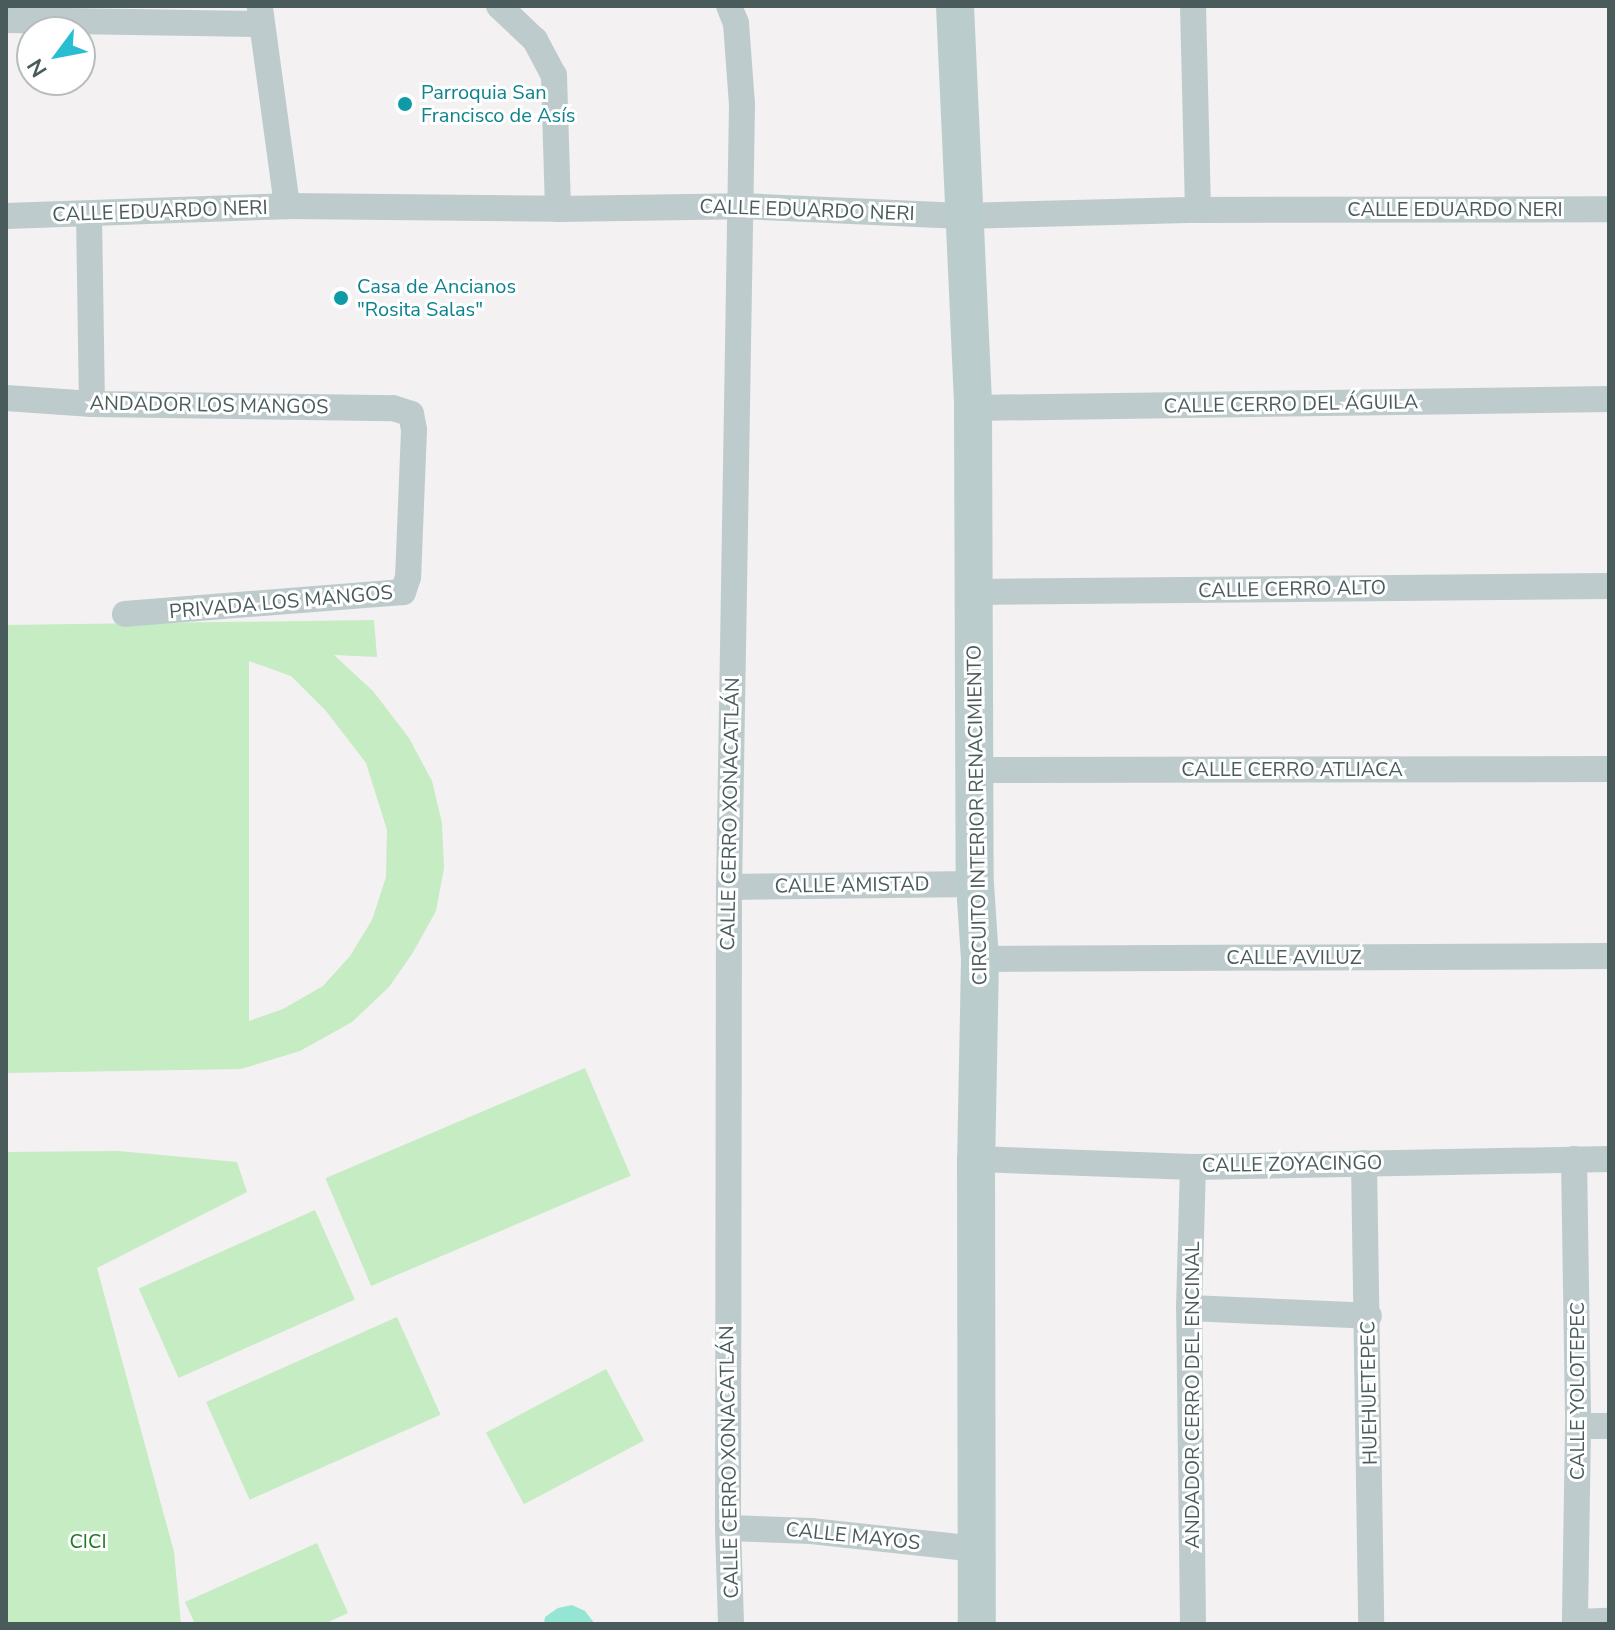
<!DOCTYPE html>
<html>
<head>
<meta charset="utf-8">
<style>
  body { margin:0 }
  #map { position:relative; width:1615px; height:1630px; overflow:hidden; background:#f3f1f1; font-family:"Nunito Sans",sans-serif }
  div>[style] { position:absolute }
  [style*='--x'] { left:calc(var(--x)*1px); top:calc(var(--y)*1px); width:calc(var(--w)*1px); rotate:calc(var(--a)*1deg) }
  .green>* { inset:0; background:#c5ecc3; transform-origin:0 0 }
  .water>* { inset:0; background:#94e5d3 }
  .street>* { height:26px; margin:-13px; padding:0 13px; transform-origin:13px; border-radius:13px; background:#bdcbcc }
  .secondary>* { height:38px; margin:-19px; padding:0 19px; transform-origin:19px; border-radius:19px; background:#bbcccd }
  .dots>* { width:22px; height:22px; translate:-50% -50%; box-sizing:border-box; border:4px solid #fff; border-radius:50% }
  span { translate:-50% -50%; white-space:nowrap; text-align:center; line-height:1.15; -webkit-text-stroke:6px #fff; paint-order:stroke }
  .culture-label { font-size:20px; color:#0d838f }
  .left { translate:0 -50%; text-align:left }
  .street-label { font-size:20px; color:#4a5b5c }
  .park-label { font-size:20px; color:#207926 }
  .frame { position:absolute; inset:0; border:8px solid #4a5b5c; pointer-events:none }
  .north { position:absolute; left:16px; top:16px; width:80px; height:80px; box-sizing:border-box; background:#fff; border:2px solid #b7bdbe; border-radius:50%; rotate:238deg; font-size:22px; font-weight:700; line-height:32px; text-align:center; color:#4a5b5c }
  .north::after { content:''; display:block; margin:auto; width:28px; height:36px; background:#29bdd4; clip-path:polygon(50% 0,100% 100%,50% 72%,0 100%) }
</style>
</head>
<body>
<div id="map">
  <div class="green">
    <div style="clip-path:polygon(evenodd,374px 620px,377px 657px,334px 655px,373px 691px,409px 738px,432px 781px,442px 823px,444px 868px,436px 911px,412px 954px,389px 987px,352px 1022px,300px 1051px,241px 1069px,6px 1073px,6px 625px,374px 620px,249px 661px,291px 676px,326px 711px,366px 763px,387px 830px,386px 877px,372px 920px,350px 956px,323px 986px,283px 1009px,249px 1021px,249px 661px)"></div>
    <div style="left:585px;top:1068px;width:117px;height:282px;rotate:67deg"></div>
    <div style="clip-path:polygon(118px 1151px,237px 1162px,247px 1192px,97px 1268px,174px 1552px,181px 1624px,6px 1624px,6px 1152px)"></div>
    <div style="left:315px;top:1210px;width:98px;height:193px;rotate:66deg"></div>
    <div style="left:397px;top:1317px;width:107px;height:209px;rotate:66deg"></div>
    <div style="left:606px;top:1369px;width:81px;height:136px;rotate:62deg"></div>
    <div style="clip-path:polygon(317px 1543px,348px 1613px,324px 1624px,195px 1624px,185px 1602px)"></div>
  </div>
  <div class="water">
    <div style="clip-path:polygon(572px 1605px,585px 1611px,595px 1624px,544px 1624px,545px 1617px,558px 1608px)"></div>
  </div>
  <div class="street">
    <div style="--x:499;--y:6;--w:50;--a:43.4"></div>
    <div style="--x:535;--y:40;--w:40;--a:62"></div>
    <div style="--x:554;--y:75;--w:134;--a:88.3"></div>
    <div style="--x:729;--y:6;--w:18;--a:68"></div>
    <div style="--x:736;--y:23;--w:82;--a:85.8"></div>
    <div style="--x:742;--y:105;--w:782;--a:90.95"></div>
    <div style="--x:729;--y:887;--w:641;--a:90.09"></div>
    <div style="--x:728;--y:1528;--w:96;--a:88.2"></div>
    <div style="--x:1193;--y:6;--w:204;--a:88.6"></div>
    <div style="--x:260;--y:8;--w:200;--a:82.2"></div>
    <div style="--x:6;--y:20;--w:255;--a:0.9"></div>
    <div style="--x:89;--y:215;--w:189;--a:89.1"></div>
    <div style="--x:6;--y:216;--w:281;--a:-2"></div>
    <div style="--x:287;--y:206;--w:271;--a:0.6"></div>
    <div style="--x:558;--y:209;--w:182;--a:-0.9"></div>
    <div style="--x:740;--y:206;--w:222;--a:2.6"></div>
    <div style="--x:962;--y:216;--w:236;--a:-1.5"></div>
    <div style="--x:1198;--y:210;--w:411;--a:-0.1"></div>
    <div style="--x:6;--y:398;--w:86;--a:4"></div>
    <div style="--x:92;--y:404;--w:301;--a:0.8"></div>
    <div style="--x:393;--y:408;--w:19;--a:18"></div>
    <div style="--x:411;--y:414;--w:16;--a:79"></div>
    <div style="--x:414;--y:430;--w:147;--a:92.3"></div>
    <div style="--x:408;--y:577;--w:16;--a:108"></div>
    <div style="--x:403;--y:592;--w:279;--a:175.5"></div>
    <div style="--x:973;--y:408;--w:636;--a:-0.81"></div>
    <div style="--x:974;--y:592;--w:635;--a:-0.54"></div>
    <div style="--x:975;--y:770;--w:634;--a:-0.09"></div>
    <div style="--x:729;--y:887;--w:246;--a:-0.7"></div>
    <div style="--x:980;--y:959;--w:629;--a:-0.27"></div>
    <div style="--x:976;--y:1159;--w:217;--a:2.1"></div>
    <div style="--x:1193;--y:1167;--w:416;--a:-1.1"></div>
    <div style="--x:1574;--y:1159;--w:267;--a:89.1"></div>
    <div style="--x:1578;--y:1426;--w:198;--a:90.9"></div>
    <div style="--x:1364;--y:1163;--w:461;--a:89.1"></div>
    <div style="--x:1189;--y:1308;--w:180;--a:2.5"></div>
    <div style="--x:1578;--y:1426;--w:31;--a:0"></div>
    <div style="--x:728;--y:1528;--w:83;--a:2.1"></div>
    <div style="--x:811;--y:1531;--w:167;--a:6.2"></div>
    <div style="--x:1575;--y:1622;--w:34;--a:-2"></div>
    <div style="--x:1193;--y:1624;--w:316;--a:-90.7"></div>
    <div style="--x:1189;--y:1308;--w:141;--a:-88.4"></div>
  </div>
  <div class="secondary">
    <div style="--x:955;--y:6;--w:402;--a:87.4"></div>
    <div style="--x:973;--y:408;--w:476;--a:89.8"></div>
    <div style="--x:975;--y:884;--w:75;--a:86.2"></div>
    <div style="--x:980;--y:959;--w:200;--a:91.1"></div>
    <div style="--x:976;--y:1159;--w:465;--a:89.9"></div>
  </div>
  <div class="dots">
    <div style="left:405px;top:104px;background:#0f9aa8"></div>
    <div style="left:341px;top:298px;background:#0f9aa8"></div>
  </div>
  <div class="culture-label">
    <span class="left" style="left:421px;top:104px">Parroquia San<br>Francisco de Asís</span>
    <span class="left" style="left:357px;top:298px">Casa de Ancianos<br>"Rosita Salas"</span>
  </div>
  <div class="street-label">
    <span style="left:1455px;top:209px">CALLE EDUARDO NERI</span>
    <span style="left:807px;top:210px;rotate:2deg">CALLE EDUARDO NERI</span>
    <span style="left:160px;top:211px;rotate:-2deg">CALLE EDUARDO NERI</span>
    <span style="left:1291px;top:404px;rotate:-1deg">CALLE CERRO DEL ÁGUILA</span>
    <span style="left:209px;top:405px;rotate:1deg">ANDADOR LOS MANGOS</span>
    <span style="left:1292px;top:589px;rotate:-1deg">CALLE CERRO ALTO</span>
    <span style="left:281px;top:602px;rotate:-5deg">PRIVADA LOS MANGOS</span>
    <span style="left:1292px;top:769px">CALLE CERRO ATLIACA</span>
    <span style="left:730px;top:814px;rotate:-89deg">CALLE CERRO XONACATLÁN</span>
    <span style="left:977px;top:815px;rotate:-91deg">CIRCUITO INTERIOR RENACIMIENTO</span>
    <span style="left:852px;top:885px;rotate:-1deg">CALLE AMISTAD</span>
    <span style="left:1294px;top:957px">CALLE AVILUZ</span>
    <span style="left:1292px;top:1164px;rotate:-1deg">CALLE ZOYACINGO</span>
    <span style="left:1577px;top:1391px;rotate:-90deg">CALLE YOLOTEPEC</span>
    <span style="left:1369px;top:1393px;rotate:-91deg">HUEHUETEPEC</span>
    <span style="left:1192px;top:1395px;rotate:-90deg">ANDADOR CERRO DEL ENCINAL</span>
    <span style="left:729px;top:1462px;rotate:-91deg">CALLE CERRO XONACATLÁN</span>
    <span style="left:853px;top:1536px;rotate:6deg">CALLE MAYOS</span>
  </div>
  <div class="park-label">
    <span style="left:88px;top:1541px">CICI</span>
  </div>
  <div class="frame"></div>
  <div class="north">N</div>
</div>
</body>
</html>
